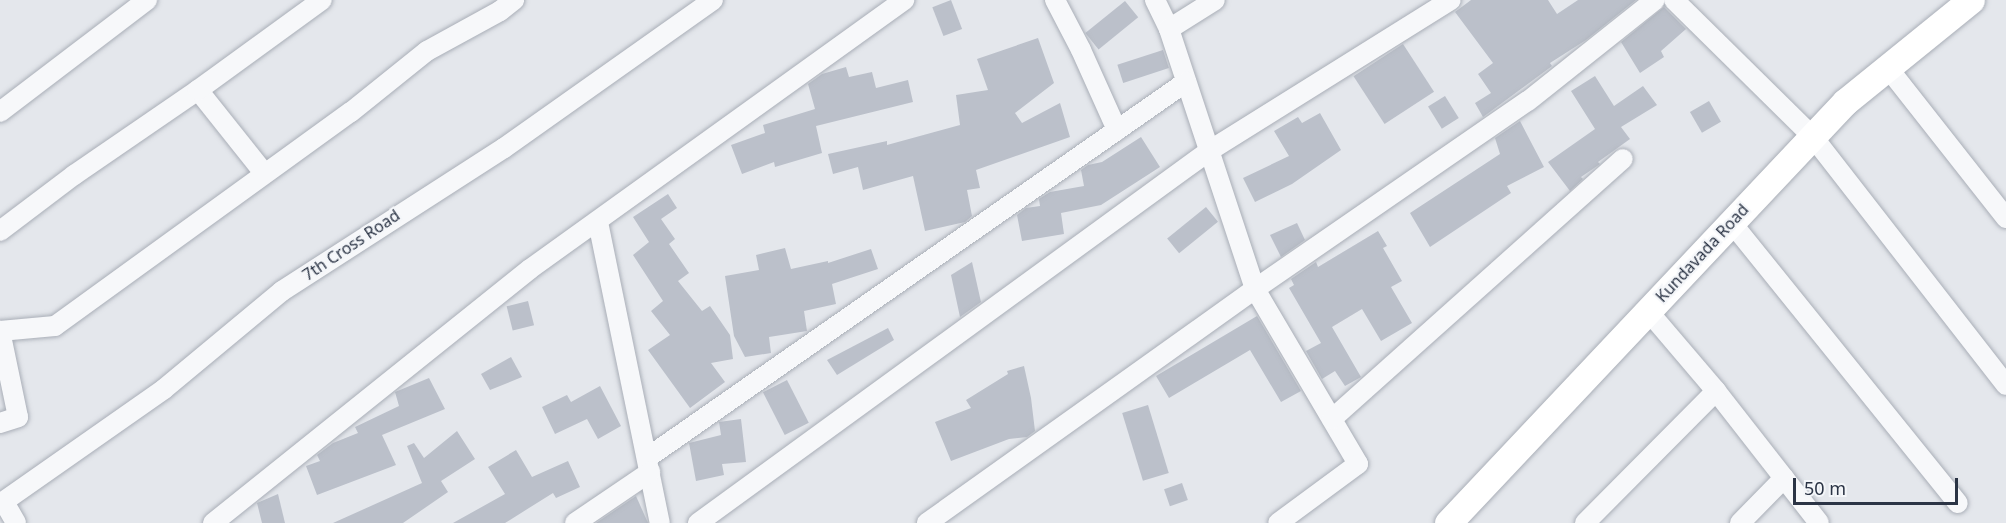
<!DOCTYPE html>
<html>
<head>
<meta charset="utf-8">
<style>
  body { margin:0 }
  #map { position:relative; width:2006px; height:523px; overflow:hidden; background:#e4e7ec; font-family:"Noto Sans",sans-serif }
  div>[style] { position:absolute }
  [style*='--x'] { left:calc(var(--x)*1px); top:calc(var(--y)*1px); width:calc(var(--w)*1px); rotate:calc(var(--a)*1deg) }
  .building>* { inset:0; background:#bbc0ca; transform-origin:0 0 }
  .roads { filter:drop-shadow(0 0 2px #a9aeb7) drop-shadow(0 0 2px #a9aeb7) }
  .street>* { height:20px; margin:-10px; padding:0 10px; transform-origin:10px; border-radius:10px; background:#f7f8fa }
  .secondary>* { height:27px; margin:-13.5px; padding:0 13.5px; transform-origin:13.5px; border-radius:13.5px; background:#fff }
  span { translate:-50% -50%; white-space:nowrap; text-align:center; line-height:1.15; -webkit-text-stroke:4.5px #f4f6f9; paint-order:stroke }
  .street-label { font-size:16px; color:#2b3445 }
  .scale { position:absolute; left:1793px; top:478px; width:165px; height:27px; box-sizing:border-box; border:3px solid #2b3445; border-top:0; padding-left:8px; font-size:18px; line-height:21px; white-space:nowrap; color:#2b3445; -webkit-text-stroke:4px #f4f6f9; paint-order:stroke }
</style>
</head>
<body>
<div id="map">
  <div class="building">
    <div style="left:951px;top:0;width:31px;height:20px;rotate:69deg"></div>
    <div style="clip-path:polygon(1471px 0,1548px 0,1557px 14px,1578px 0,1636px 0,1586px 40px,1550px 63px,1552px 66px,1483px 117px,1475px 103px,1491px 93px,1478px 74px,1493px 63px,1455px 12px)"></div>
    <div style="left:1125px;top:1px;width:21px;height:51px;rotate:51deg"></div>
    <div style="clip-path:polygon(1664px 7px,1686px 29px,1661px 51px,1664px 57px,1640px 73px,1621px 42px)"></div>
    <div style="clip-path:polygon(1038px 38px,1054px 83px,1015px 113px,1022px 123px,1060px 103px,1070px 137px,976px 170px,980px 188px,967px 190px,972px 216px,965px 222px,925px 231px,913px 176px,863px 190px,858px 167px,833px 174px,828px 154px,887px 141px,887px 145px,960px 125px,956px 95px,988px 90px,977px 59px)"></div>
    <div style="left:1403px;top:44px;width:57px;height:59px;rotate:57deg"></div>
    <div style="left:1163px;top:50px;width:19px;height:48px;rotate:72deg"></div>
    <div style="clip-path:polygon(846px 67px,849px 77px,872px 72px,876px 88px,908px 80px,913px 102px,816px 126px,822px 153px,775px 167px,774px 162px,742px 174px,731px 145px,765px 133px,763px 125px,815px 109px,808px 84px,822px 74px)"></div>
    <div style="clip-path:polygon(1595px 76px,1614px 106px,1643px 86px,1657px 105px,1621px 127px,1630px 139px,1598px 162px,1600px 164px,1581px 177px,1583px 179px,1570px 191px,1548px 162px,1595px 129px,1571px 91px)"></div>
    <div style="left:1445px;top:96px;width:26px;height:20px;rotate:58deg"></div>
    <div style="left:1709px;top:101px;width:24px;height:22px;rotate:60deg"></div>
    <div style="clip-path:polygon(1320px 113px,1341px 150px,1292px 184px,1255px 202px,1243px 178px,1289px 156px,1274px 131px,1298px 117px,1302px 123px)"></div>
    <div style="clip-path:polygon(1520px 121px,1544px 167px,1507px 186px,1511px 193px,1430px 247px,1410px 213px,1500px 154px,1495px 138px)"></div>
    <div style="clip-path:polygon(1141px 137px,1160px 167px,1101px 205px,1061px 213px,1064px 234px,1022px 241px,1017px 215px,1026px 208px,1040px 206px,1039px 199px,1050px 192px,1084px 186px,1081px 170px,1088px 165px,1102px 162px)"></div>
    <div style="clip-path:polygon(668px 194px,677px 208px,661px 219px,675px 239px,669px 244px,689px 273px,678px 281px,702px 311px,710px 306px,730px 335px,733px 359px,711px 363px,725px 382px,690px 408px,648px 350px,670px 335px,651px 311px,663px 301px,633px 255px,649px 242px,633px 217px)"></div>
    <div style="left:1206px;top:207px;width:19px;height:50px;rotate:51deg"></div>
    <div style="clip-path:polygon(1297px 223px,1305px 240px,1281px 257px,1270px 235px)"></div>
    <div style="clip-path:polygon(1378px 231px,1387px 246px,1383px 248px,1402px 281px,1391px 287px,1412px 323px,1381px 341px,1362px 309px,1332px 327px,1361px 377px,1345px 386px,1335px 371px,1322px 379px,1306px 351px,1321px 343px,1289px 288px,1294px 285px,1291px 279px,1316px 262px,1318px 267px)"></div>
    <div style="clip-path:polygon(785px 248px,791px 269px,828px 261px,828px 263px,871px 249px,878px 269px,832px 284px,836px 304px,804px 311px,807px 331px,769px 337px,771px 353px,745px 357px,734px 336px,725px 276px,759px 270px,756px 255px)"></div>
    <div style="clip-path:polygon(972px 262px,981px 302px,960px 317px,951px 275px)"></div>
    <div style="left:528px;top:301px;width:25px;height:22px;rotate:76deg"></div>
    <div style="clip-path:polygon(1257px 316px,1301px 391px,1281px 402px,1250px 350px,1169px 398px,1156px 376px)"></div>
    <div style="clip-path:polygon(888px 328px,894px 340px,837px 375px,827px 360px)"></div>
    <div style="clip-path:polygon(511px 357px,522px 377px,490px 390px,481px 374px)"></div>
    <div style="clip-path:polygon(1024px 366px,1031px 398px,1035px 431px,1027px 437px,1009px 439px,951px 461px,935px 422px,971px 408px,966px 400px,1008px 374px,1007px 371px)"></div>
    <div style="clip-path:polygon(429px 378px,445px 409px,382px 435px,396px 465px,317px 495px,306px 466px,320px 461px,317px 455px,333px 443px,358px 433px,355px 427px,399px 406px,395px 392px)"></div>
    <div style="left:787px;top:380px;width:48px;height:27px;rotate:63deg"></div>
    <div style="clip-path:polygon(600px 386px,621px 426px,598px 439px,587px 419px,555px 434px,542px 407px,567px 395px,571px 402px)"></div>
    <div style="left:1148px;top:405px;width:71px;height:27px;rotate:73deg"></div>
    <div style="clip-path:polygon(741px 419px,746px 462px,722px 464px,724px 475px,696px 481px,689px 443px,721px 435px,719px 422px)"></div>
    <div style="clip-path:polygon(457px 431px,475px 459px,441px 481px,448px 492px,403px 523px,333px 523px,422px 483px,407px 446px,414px 443px,424px 458px)"></div>
    <div style="clip-path:polygon(516px 450px,532px 477px,568px 461px,580px 487px,556px 498px,553px 493px,505px 523px,453px 523px,505px 494px,488px 467px)"></div>
    <div style="left:1182px;top:483px;width:18px;height:19px;rotate:71deg"></div>
    <div style="clip-path:polygon(278px 494px,285px 523px,262px 523px,257px 503px)"></div>
    <div style="clip-path:polygon(636px 496px,648px 523px,596px 523px)"></div>
  </div>
  <div class="roads">
    <div class="street">
      <div style="--x:1055;--y:0;--w:56;--a:62.5"></div>
      <div style="--x:1081;--y:50;--w:88;--a:65.8"></div>
      <div style="--x:1155;--y:0;--w:32;--a:64"></div>
      <div style="--x:1169;--y:29;--w:274;--a:71.7"></div>
      <div style="--x:1255;--y:289;--w:203;--a:59.5"></div>
      <div style="--x:1358;--y:464;--w:99;--a:143.6"></div>
      <div style="--x:1674;--y:0;--w:195;--a:44.6"></div>
      <div style="--x:1813;--y:137;--w:314;--a:52.1"></div>
      <div style="--x:1169;--y:29;--w:54;--a:-32.2"></div>
      <div style="--x:1888;--y:68;--w:191;--a:51.8"></div>
      <div style="--x:198;--y:90;--w:106;--a:51.5"></div>
      <div style="--x:0;--y:112;--w:185;--a:-37.3"></div>
      <div style="--x:598;--y:222;--w:307;--a:78.4"></div>
      <div style="--x:1731;--y:222;--w:361;--a:51.1"></div>
      <div style="--x:0;--y:231;--w:93;--a:-37.1"></div>
      <div style="--x:74;--y:175;--w:150;--a:-34.4"></div>
      <div style="--x:198;--y:90;--w:153;--a:-36"></div>
      <div style="--x:1648;--y:311;--w:105;--a:49.6"></div>
      <div style="--x:1716;--y:391;--w:167;--a:52"></div>
      <div style="--x:1332;--y:419;--w:390;--a:-41.8"></div>
      <div style="--x:0;--y:423;--w:19;--a:-18"></div>
      <div style="--x:18;--y:417;--w:88;--a:-101.8"></div>
      <div style="--x:0;--y:331;--w:55;--a:-5.2"></div>
      <div style="--x:55;--y:326;--w:365;--a:-35.9"></div>
      <div style="--x:351;--y:112;--w:97;--a:-38.8"></div>
      <div style="--x:427;--y:51;--w:83;--a:-28.7"></div>
      <div style="--x:500;--y:11;--w:18;--a:-38"></div>
      <div style="--x:647;--y:458;--w:657;--a:-34.9"></div>
      <div style="--x:4;--y:502;--w:24;--a:60"></div>
      <div style="--x:0;--y:504;--w:200;--a:-35"></div>
      <div style="--x:164;--y:389;--w:153;--a:-39.7"></div>
      <div style="--x:282;--y:291;--w:264;--a:-32.8"></div>
      <div style="--x:504;--y:148;--w:256;--a:-35.3"></div>
      <div style="--x:213;--y:523;--w:406;--a:-38.7"></div>
      <div style="--x:530;--y:269;--w:461;--a:-35.7"></div>
      <div style="--x:575;--y:523;--w:91;--a:-34.2"></div>
      <div style="--x:698;--y:523;--w:632;--a:-36.05"></div>
      <div style="--x:1209;--y:151;--w:285;--a:-32"></div>
      <div style="--x:927;--y:523;--w:403;--a:-35.5"></div>
      <div style="--x:1255;--y:289;--w:331;--a:-34.6"></div>
      <div style="--x:1528;--y:101;--w:162;--a:-38.5"></div>
      <div style="--x:1585;--y:523;--w:186;--a:-45.2"></div>
      <div style="--x:1740;--y:523;--w:63;--a:-45.6"></div>
    </div>
    <div class="secondary">
      <div style="--x:1448;--y:523;--w:579;--a:-46.68"></div>
      <div style="--x:1845;--y:102;--w:162;--a:-39"></div>
    </div>
  </div>
  <div class="street-label">
    <span style="left:351px;top:245px;rotate:-34deg">7th Cross Road</span>
    <span style="left:1702px;top:253px;rotate:-47deg">Kundavada Road</span>
  </div>
  <div class="scale">50 m</div>
</div>
</body>
</html>
